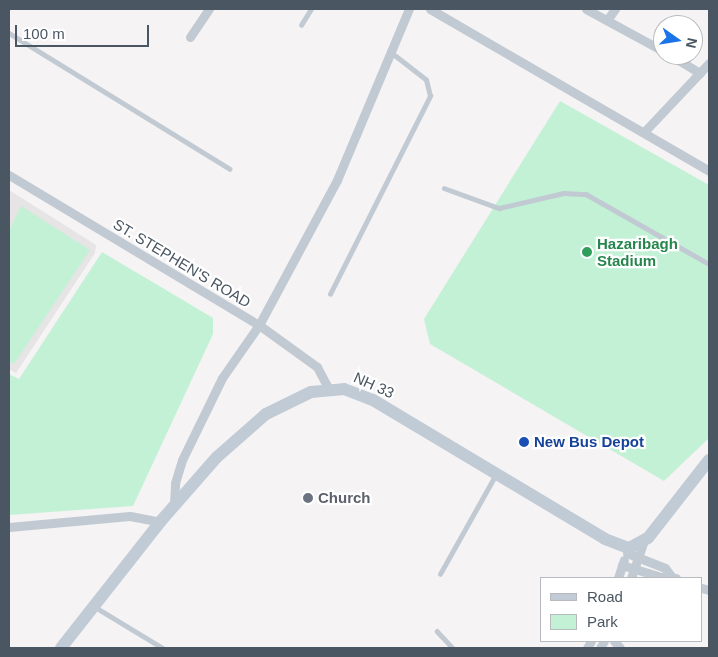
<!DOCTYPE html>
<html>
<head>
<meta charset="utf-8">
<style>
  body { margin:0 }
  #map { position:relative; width:718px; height:657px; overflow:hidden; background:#f5f3f3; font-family:Helvetica,sans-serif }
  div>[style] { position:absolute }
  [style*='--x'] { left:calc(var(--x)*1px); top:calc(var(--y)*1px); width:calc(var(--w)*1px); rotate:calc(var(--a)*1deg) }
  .education>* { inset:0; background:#e6e4e5 }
  .green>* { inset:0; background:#c3f1d5 }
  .service>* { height:4.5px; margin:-2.25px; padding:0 2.25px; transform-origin:2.25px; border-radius:2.25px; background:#c1cad2 }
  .minor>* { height:9px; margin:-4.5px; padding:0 4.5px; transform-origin:4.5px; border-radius:4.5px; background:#c1cad2 }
  .secondary>* { height:12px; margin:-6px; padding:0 6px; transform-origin:6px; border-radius:6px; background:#c1cbd6 }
  .dots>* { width:14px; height:14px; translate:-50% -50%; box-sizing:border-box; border:2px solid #fff; border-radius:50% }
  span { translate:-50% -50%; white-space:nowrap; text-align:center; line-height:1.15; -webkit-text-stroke:4.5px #fff; paint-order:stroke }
  .leisure-label { font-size:15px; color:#27864d; font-weight:700 }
  .left { translate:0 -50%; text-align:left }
  .street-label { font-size:15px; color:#4a5661 }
  .transit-label { font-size:15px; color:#164399; font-weight:700 }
  .worship-label { font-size:15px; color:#5b616d; font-weight:700 }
  .frame { position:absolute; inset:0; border:10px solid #4a5661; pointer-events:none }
  .legend { position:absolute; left:540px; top:577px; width:162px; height:65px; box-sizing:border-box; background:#fff; border:1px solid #b7bbc0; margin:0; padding:6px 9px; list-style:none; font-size:15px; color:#4a5661 }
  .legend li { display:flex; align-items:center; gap:10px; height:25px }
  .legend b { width:25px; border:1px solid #b7bbc0 }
  .north { position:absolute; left:653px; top:15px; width:50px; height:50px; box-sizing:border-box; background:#fff; border:1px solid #b7bbc0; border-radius:50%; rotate:103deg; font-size:14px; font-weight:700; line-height:20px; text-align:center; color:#4a5661 }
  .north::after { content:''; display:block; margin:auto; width:18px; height:22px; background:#1a73e8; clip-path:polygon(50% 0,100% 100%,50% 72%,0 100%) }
  .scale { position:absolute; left:15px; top:25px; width:134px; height:22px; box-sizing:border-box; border:2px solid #4a5661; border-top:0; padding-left:6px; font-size:15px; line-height:18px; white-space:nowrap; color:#4a5661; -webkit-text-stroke:4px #fff; paint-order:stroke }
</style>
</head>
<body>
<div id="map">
  <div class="education">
    <div style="clip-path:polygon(9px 190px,96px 245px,95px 253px,16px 373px,9px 369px)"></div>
  </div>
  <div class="green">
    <div style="clip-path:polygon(560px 101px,709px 185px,709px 438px,664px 481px,430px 344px,424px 319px)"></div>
    <div style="clip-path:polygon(21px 206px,90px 250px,14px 364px,9px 361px,9px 231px)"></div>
    <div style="clip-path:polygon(102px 252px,213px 318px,213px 334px,133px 506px,9px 515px,9px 374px,19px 379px)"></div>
  </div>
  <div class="service">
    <div style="--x:301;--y:25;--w:19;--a:-58"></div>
    <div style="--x:9;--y:33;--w:259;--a:31.6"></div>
    <div style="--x:444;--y:188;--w:59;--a:20"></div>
    <div style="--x:499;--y:208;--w:67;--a:-13"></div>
    <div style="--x:564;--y:193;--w:22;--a:3"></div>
    <div style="--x:586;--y:194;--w:142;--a:29.6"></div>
    <div style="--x:330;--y:294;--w:222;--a:-63.2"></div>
    <div style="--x:430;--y:96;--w:16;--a:-104"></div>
    <div style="--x:426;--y:80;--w:46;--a:-142.1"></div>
    <div style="--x:440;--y:574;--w:112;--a:-60.7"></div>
    <div style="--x:95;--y:607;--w:79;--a:31.1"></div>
    <div style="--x:437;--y:631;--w:23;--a:47"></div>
  </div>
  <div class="minor">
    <div style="--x:430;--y:9;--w:323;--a:30.1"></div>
    <div style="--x:586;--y:9;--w:88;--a:28.6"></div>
    <div style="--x:607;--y:20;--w:14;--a:-54"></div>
    <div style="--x:190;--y:37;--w:34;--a:-56"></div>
    <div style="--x:670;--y:55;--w:35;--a:31"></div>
    <div style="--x:644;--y:132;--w:95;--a:-46.7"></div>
    <div style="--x:9;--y:175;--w:292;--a:31"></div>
    <div style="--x:259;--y:325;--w:72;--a:35.9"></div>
    <div style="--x:317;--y:367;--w:24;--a:62"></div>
    <div style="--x:174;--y:505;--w:22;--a:-87"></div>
    <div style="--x:175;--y:483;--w:24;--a:-73"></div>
    <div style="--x:182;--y:460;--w:91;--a:-64"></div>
    <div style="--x:222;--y:378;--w:65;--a:-55.1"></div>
    <div style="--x:259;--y:325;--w:165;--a:-61.7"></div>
    <div style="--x:337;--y:180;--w:186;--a:-67.2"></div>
    <div style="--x:9;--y:527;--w:121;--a:-5.2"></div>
    <div style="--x:130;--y:516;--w:31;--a:11"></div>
    <div style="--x:627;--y:553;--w:41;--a:21.5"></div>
    <div style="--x:665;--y:568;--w:11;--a:52"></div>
    <div style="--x:622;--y:565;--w:41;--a:17.1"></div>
    <div style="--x:661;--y:577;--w:15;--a:4"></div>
    <div style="--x:618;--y:578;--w:19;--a:-72"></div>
    <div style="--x:631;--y:578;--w:37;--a:-71"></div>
    <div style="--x:702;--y:588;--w:7;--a:16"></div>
    <div style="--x:614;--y:641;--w:9;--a:49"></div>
    <div style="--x:587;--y:648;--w:8;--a:-60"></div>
    <div style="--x:600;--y:648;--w:8;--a:-60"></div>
  </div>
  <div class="secondary">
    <div style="--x:61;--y:648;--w:160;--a:-51.8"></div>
    <div style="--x:160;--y:522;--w:86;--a:-48.8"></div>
    <div style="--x:217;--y:457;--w:65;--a:-41.3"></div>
    <div style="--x:266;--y:414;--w:50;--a:-26.1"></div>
    <div style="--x:311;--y:392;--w:33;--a:-5"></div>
    <div style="--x:344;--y:389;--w:31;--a:21"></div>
    <div style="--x:373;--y:400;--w:270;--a:30.9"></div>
    <div style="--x:605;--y:539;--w:26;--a:21"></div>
    <div style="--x:629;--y:548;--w:21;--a:-28"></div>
    <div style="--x:648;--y:538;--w:99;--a:-52"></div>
  </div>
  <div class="dots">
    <div style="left:587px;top:252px;background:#2e9e5b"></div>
    <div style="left:524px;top:442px;background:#1a4fb4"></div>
    <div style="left:308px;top:498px;background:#6b7280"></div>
  </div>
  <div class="leisure-label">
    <span class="left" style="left:597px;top:252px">Hazaribagh<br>Stadium</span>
  </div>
  <div class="street-label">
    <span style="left:182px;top:263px;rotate:31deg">ST. STEPHEN'S ROAD</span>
    <span style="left:374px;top:385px;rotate:24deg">NH 33</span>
  </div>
  <div class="transit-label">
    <span class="left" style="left:534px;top:442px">New Bus Depot</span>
  </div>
  <div class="worship-label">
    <span class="left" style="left:318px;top:498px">Church</span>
  </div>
  <div class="frame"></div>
  <ul class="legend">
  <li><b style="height:6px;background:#c1cbd6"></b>Road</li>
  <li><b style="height:14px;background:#c3f1d5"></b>Park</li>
  </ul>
  <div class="north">N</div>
  <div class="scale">100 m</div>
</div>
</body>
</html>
